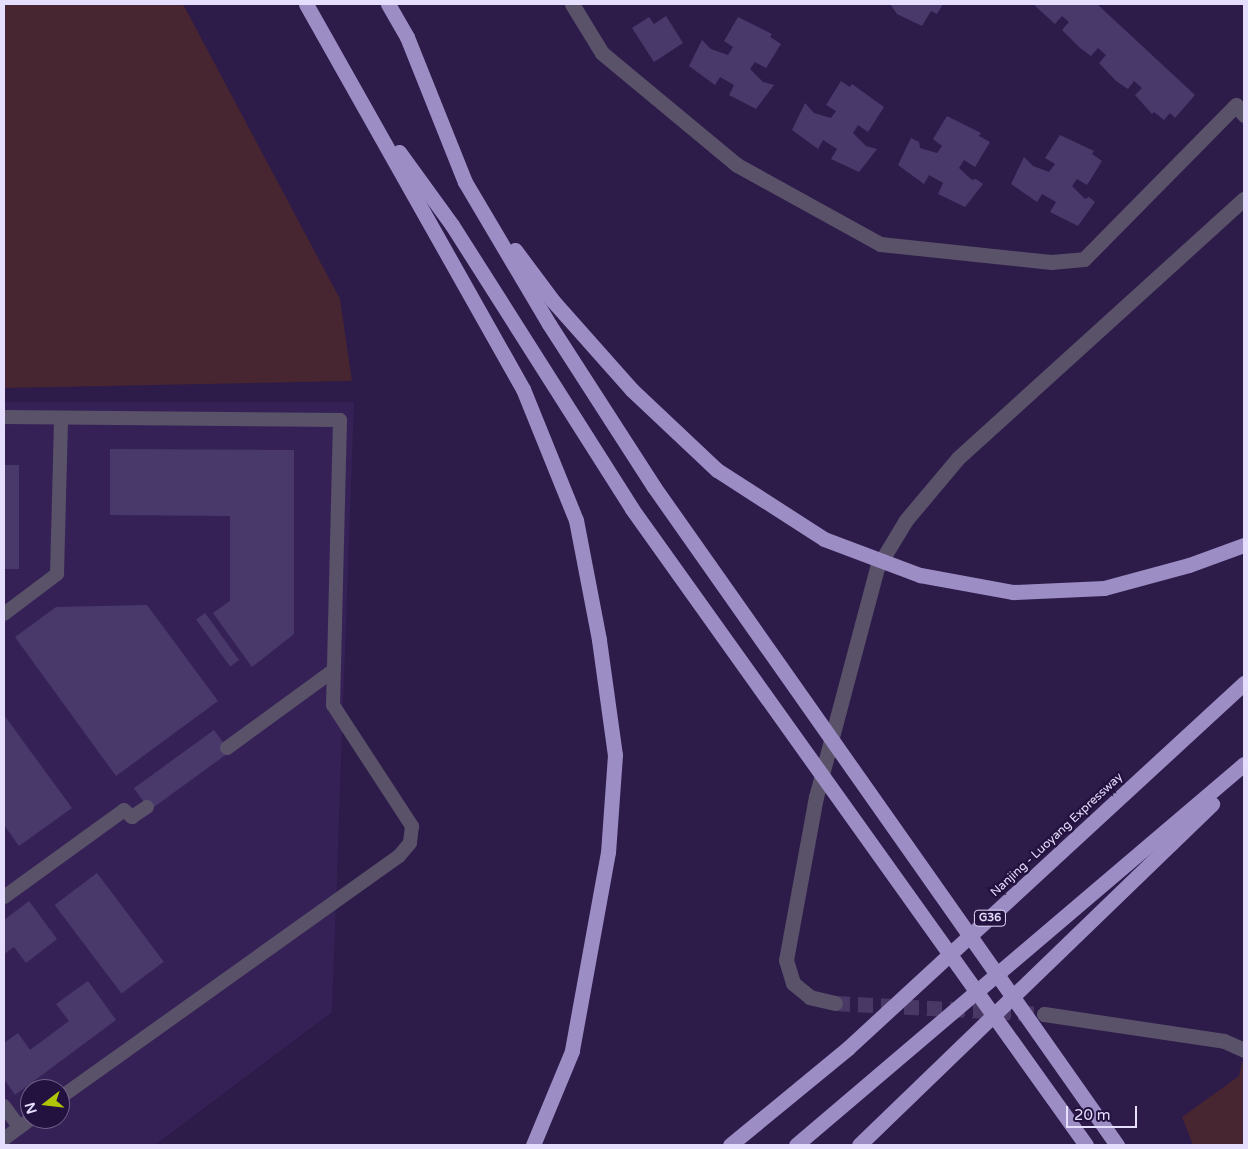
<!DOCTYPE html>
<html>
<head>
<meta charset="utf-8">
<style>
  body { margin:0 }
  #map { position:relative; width:1248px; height:1149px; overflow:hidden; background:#2d1b4a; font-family:"Varela Round",sans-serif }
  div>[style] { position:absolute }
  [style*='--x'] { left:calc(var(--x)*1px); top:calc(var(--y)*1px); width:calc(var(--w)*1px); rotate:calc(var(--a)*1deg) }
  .built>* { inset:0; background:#362157 }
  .green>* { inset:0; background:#472531 }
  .building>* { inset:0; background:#49396b; transform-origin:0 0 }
  .street-tunnel>* { height:15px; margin-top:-7.5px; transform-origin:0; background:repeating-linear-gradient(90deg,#493865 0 15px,transparent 0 23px) }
  .lane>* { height:14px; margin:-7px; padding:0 7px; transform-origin:7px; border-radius:7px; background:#595269 }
  .street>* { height:15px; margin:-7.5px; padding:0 7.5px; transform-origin:7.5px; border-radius:7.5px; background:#595269 }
  .highway>* { height:15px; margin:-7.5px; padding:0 7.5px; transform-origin:7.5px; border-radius:7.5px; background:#9d8dc5 }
  .highway-bridge>* { height:15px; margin:-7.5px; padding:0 7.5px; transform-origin:7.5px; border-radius:7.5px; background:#9d8dc5 }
  span { translate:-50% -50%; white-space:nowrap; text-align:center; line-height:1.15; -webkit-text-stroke:5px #23113f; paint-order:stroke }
  .shield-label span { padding:1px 4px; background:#23113f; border:1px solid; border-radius:4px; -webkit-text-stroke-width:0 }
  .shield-label { font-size:11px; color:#e6defd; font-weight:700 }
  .street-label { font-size:12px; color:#e6defd }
  .frame { position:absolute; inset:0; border:5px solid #e6defd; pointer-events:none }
  .north { position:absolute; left:20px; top:1079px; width:50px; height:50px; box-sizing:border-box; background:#23113f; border:1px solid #71638b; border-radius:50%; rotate:254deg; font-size:14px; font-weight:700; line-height:20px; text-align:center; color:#e6defd }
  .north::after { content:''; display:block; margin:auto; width:18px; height:22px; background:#aec508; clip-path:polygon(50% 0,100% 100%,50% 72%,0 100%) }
  .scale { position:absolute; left:1066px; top:1106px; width:71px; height:22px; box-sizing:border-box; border:2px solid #e6defd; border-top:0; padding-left:6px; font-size:15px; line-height:18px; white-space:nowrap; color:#e6defd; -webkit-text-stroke:4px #23113f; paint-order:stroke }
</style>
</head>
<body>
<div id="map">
  <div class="built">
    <div style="clip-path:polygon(evenodd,4px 402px,354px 402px,332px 1012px,155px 1145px,4px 1145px,4px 402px,30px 1089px,60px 1089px,60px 1119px,30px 1119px,30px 1089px)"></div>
  </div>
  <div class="green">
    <div style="clip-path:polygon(4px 4px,183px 4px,340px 299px,352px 381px,4px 388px)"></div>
    <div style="clip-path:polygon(1244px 1054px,1244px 1145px,1193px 1145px,1182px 1117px,1239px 1076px)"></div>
  </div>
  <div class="building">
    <div style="clip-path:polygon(890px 4px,943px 4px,937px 14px,931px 11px,922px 26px,897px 14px)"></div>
    <div style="clip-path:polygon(1033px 4px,1097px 4px,1195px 95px,1175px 118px,1170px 113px,1164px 120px,1154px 112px,1152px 114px,1135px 95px,1142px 88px,1134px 81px,1128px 89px,1116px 81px,1099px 63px,1106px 55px,1098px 48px,1091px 56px,1080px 48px,1062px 30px,1069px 22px,1062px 16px,1055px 24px)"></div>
    <div style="clip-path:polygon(666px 16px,683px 43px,654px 62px,632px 28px,649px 17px,654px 24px)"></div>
    <div style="clip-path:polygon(738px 17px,772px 34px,770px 37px,781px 44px,766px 68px,755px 62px,750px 69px,763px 82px,774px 85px,756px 109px,729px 95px,734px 85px,720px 77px,715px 85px,689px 66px,702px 40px,711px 49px,728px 55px,733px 47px,724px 41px)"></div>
    <div style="clip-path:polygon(841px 81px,850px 87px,852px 84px,884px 107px,868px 132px,858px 125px,853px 133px,866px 146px,877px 149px,859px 172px,831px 159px,837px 149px,823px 140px,818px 149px,792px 130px,805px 103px,814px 113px,831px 118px,836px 111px,826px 105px)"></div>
    <div style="clip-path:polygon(947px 116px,981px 133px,979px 136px,990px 142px,975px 167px,964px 160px,959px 168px,972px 180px,976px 179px,983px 184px,965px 207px,938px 194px,943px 183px,929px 175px,924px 184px,898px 165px,911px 138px,919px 142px,920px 148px,937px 153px,942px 146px,933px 139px)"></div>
    <div style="clip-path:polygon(1060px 135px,1094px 151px,1092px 154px,1102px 161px,1087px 185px,1077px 179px,1072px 186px,1085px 199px,1089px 197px,1095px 202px,1078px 226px,1050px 212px,1056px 202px,1042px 194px,1037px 202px,1011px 184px,1024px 157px,1033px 166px,1049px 172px,1055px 164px,1045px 158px)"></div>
    <div style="clip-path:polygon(110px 449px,294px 450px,294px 634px,252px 667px,213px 613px,230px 601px,230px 516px,110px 515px)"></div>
    <div style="left:4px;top:465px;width:15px;height:104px"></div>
    <div style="clip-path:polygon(147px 605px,218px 701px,116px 776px,15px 637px,56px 607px)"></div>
    <div style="left:205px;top:613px;width:58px;height:11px;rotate:54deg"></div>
    <div style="clip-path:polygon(4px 715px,72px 808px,19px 846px,4px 825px)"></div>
    <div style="left:214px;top:730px;width:27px;height:99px;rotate:54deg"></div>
    <div style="left:97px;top:873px;width:111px;height:53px;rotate:53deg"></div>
    <div style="clip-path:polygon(29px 901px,57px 939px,26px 963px,14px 947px,4px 954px,4px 920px)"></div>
    <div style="clip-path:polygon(88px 981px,116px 1020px,15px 1095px,4px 1079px,4px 1043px,18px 1033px,30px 1050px,69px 1021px,56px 1004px)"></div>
  </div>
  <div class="street-tunnel">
    <div style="--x:835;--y:1003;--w:209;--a:3"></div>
  </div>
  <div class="lane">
    <div style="--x:4;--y:417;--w:336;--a:0.5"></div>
    <div style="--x:340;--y:420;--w:285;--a:91.4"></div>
    <div style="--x:333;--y:705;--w:145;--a:56.9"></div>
    <div style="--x:412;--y:826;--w:17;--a:97"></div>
    <div style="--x:410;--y:843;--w:17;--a:130"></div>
    <div style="--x:399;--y:856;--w:417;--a:144.5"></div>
    <div style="--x:4;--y:614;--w:66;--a:-37"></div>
    <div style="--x:57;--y:574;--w:156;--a:-88.5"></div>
    <div style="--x:227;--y:748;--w:132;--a:-36.1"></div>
    <div style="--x:4;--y:897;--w:148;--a:-35.9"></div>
    <div style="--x:124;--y:810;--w:11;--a:41"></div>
    <div style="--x:132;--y:817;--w:18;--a:-34"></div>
    <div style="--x:4;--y:1106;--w:26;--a:54"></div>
    <div style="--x:4;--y:1139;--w:34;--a:-37"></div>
  </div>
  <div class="street">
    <div style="--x:572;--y:4;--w:57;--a:58.5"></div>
    <div style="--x:602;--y:53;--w:175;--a:39.7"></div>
    <div style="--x:737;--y:165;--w:163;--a:28.9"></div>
    <div style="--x:880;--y:244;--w:172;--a:6"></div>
    <div style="--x:1051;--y:262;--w:33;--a:-5"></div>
    <div style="--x:1084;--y:259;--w:216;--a:-45.4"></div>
    <div style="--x:1236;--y:105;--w:13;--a:51"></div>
    <div style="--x:835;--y:1003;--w:26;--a:-167"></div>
    <div style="--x:810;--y:997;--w:22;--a:-141"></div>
    <div style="--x:793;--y:983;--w:24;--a:-107"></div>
    <div style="--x:786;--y:960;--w:166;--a:-79.6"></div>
    <div style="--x:816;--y:797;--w:237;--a:-75.1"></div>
    <div style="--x:877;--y:568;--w:56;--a:-58.9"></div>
    <div style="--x:906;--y:520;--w:81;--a:-50"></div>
    <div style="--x:958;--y:458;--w:386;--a:-42.2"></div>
    <div style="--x:1044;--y:1014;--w:182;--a:8.5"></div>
    <div style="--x:1224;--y:1041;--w:22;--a:24"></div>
  </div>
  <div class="highway">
    <div style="--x:306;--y:4;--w:442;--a:60.6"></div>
    <div style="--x:523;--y:389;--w:141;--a:68"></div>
    <div style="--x:576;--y:520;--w:122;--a:79.1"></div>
    <div style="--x:599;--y:640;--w:116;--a:82.1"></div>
    <div style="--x:615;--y:755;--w:97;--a:94.1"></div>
    <div style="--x:608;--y:852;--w:202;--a:100.3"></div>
    <div style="--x:572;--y:1051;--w:102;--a:112.5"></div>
    <div style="--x:388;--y:4;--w:38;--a:60"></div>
    <div style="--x:407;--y:37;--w:156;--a:68.2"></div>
    <div style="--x:465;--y:182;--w:165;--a:59.4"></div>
    <div style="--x:549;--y:324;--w:194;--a:57.2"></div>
    <div style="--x:399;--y:152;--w:90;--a:54"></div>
    <div style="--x:452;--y:225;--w:336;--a:57.6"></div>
    <div style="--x:515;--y:250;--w:64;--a:53.3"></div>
    <div style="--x:553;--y:301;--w:119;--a:48.4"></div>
    <div style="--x:632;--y:390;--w:117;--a:43.3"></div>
    <div style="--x:717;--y:470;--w:127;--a:32.8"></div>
    <div style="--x:920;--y:575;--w:95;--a:10.4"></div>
    <div style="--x:1013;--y:592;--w:91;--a:-2.5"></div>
    <div style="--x:1104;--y:588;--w:88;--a:-15.1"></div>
    <div style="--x:1189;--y:565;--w:59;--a:-20"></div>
    <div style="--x:730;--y:1145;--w:153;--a:-39.4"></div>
    <div style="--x:848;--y:1048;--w:539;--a:-42.67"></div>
    <div style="--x:796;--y:1145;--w:588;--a:-40.38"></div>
    <div style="--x:859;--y:1145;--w:491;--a:-44"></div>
  </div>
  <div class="highway-bridge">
    <div style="--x:654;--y:487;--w:805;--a:54.87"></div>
    <div style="--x:632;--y:509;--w:781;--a:54.48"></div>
    <div style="--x:824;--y:539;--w:103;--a:20.6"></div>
  </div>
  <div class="shield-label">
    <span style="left:990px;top:918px">G36</span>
  </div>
  <div class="street-label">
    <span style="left:1057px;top:835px;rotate:-43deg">Nanjing - Luoyang Expressway</span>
  </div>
  <div class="frame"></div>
  <div class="north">N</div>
  <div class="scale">20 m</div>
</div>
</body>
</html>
